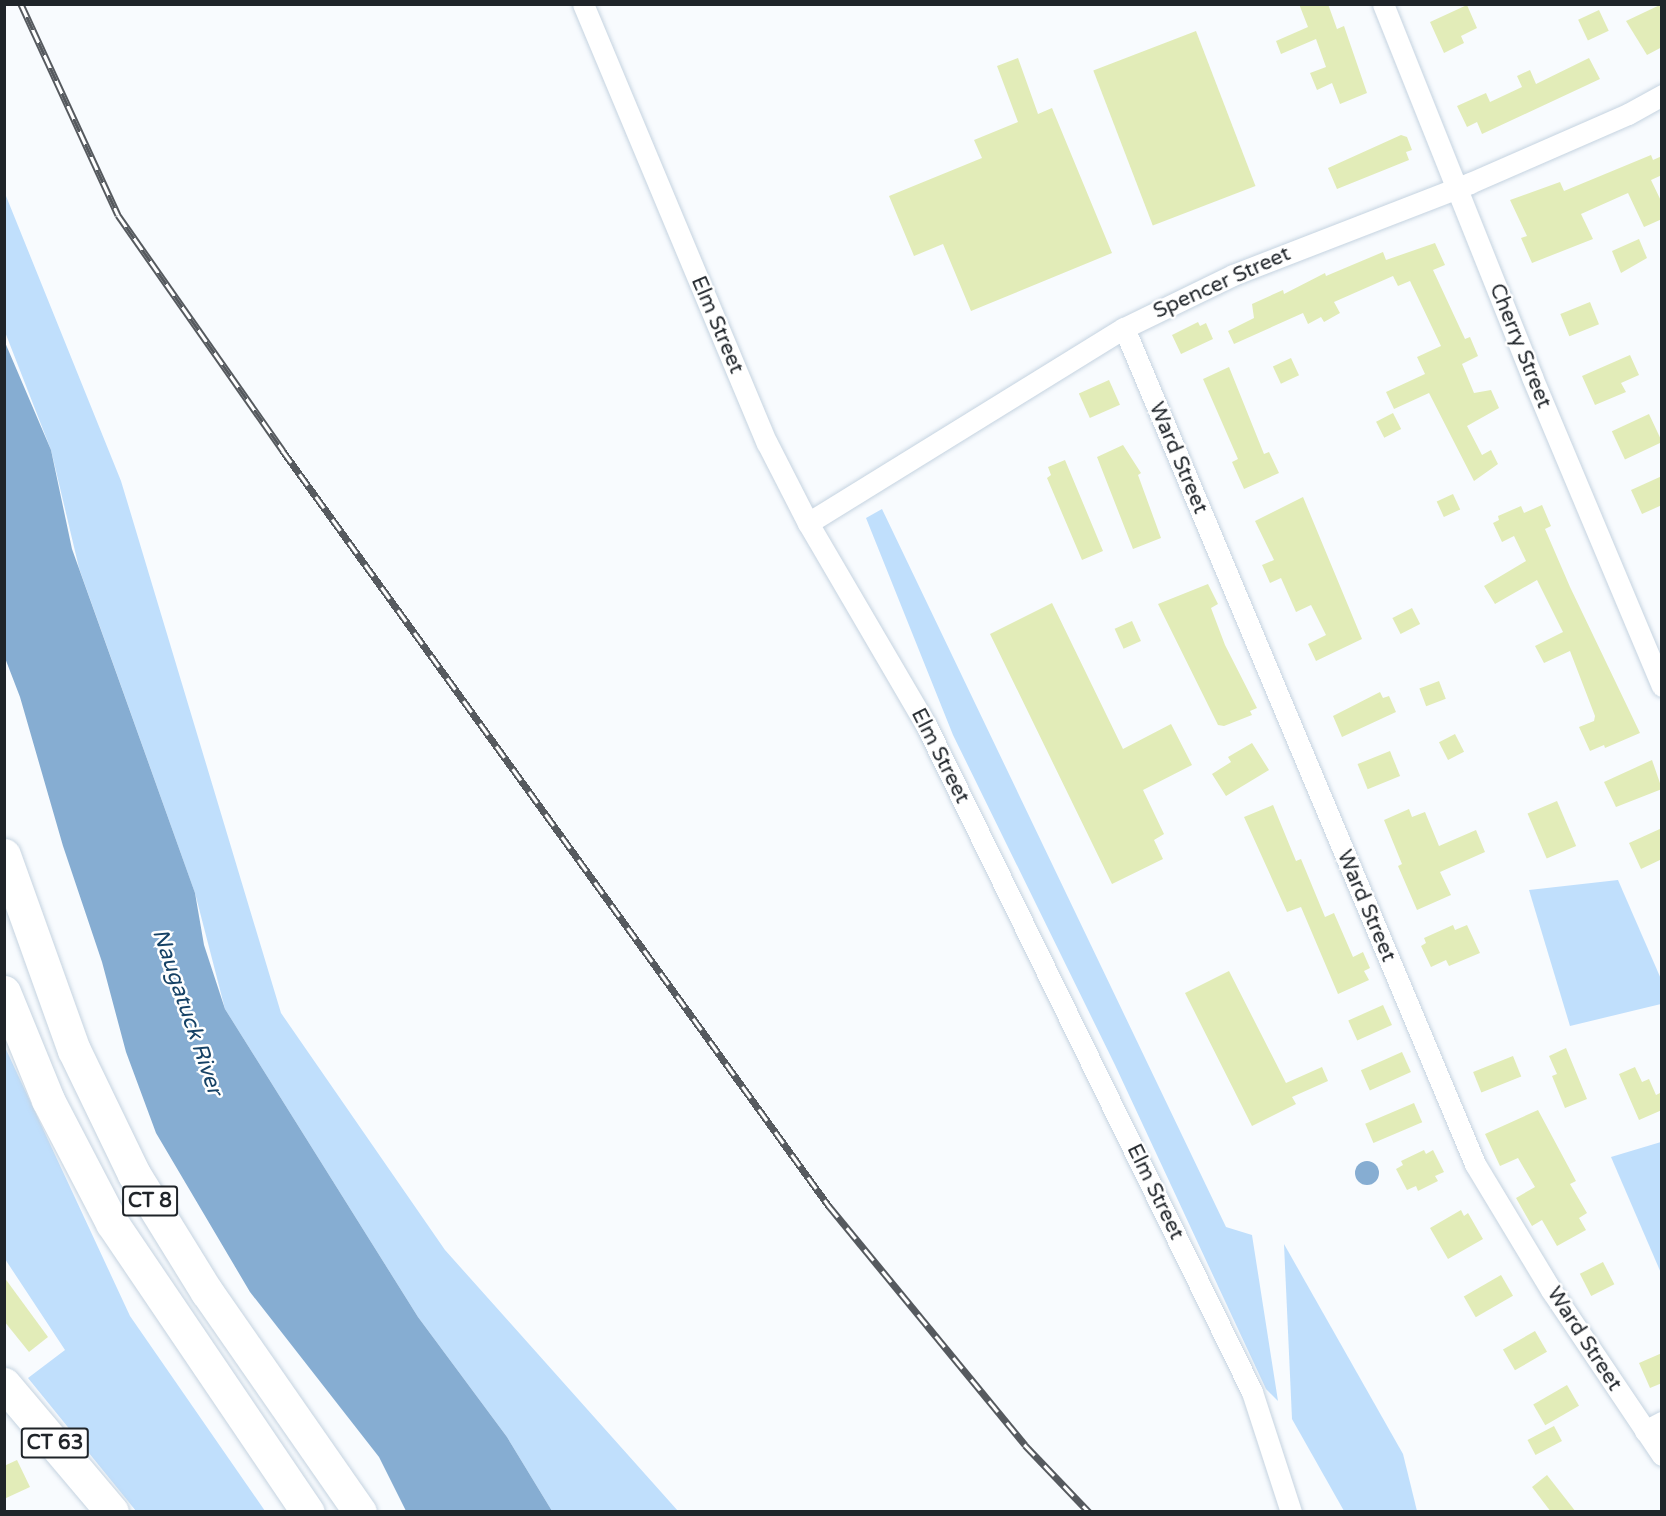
<!DOCTYPE html>
<html>
<head>
<meta charset="utf-8">
<style>
  body { margin:0 }
  #map { position:relative; width:1666px; height:1516px; overflow:hidden; background:#f8fbfe; font-family:"Varela Round",sans-serif }
  div>[style] { position:absolute }
  [style*='--x'] { left:calc(var(--x)*1px); top:calc(var(--y)*1px); width:calc(var(--w)*1px); rotate:calc(var(--a)*1deg) }
  .green>* { inset:0; background:#c0dffc }
  .water>* { inset:0; background:#86add2 }
  .round { border-radius:50% }
  .building>* { inset:0; background:#e2ecb8; transform-origin:0 0 }
  .roads { filter:drop-shadow(0 0 2px #c5d3e0) drop-shadow(0 0 2px #c5d3e0) }
  .minor>* { height:21px; margin:-10.5px; padding:0 10.5px; transform-origin:10.5px; border-radius:10.5px; background:#fff }
  .primary>* { height:33px; margin:-16.5px; padding:0 16.5px; transform-origin:16.5px; border-radius:16.5px; background:#fff }
  .motorway>* { height:33px; margin:-16.5px; padding:0 16.5px; transform-origin:16.5px; border-radius:16.5px; background:#fff }
  .rail>* { height:7px; margin-top:-3.5px; transform-origin:0; background:repeating-linear-gradient(90deg,#fff 0 14px,#565a5f 0 28px); box-sizing:border-box; border-block:2px solid #565a5f }
  span { translate:-50% -50%; white-space:nowrap; text-align:center; line-height:1.15; -webkit-text-stroke:5px #fff; paint-order:stroke }
  .shield-label span { padding:2px 4px; background:#fff; border:2px solid; border-radius:4px; -webkit-text-stroke-width:0 }
  .shield-label { font-size:20px; color:#1f2429; font-weight:700 }
  .street-label { font-size:21px; color:#1f2429 }
  .water-label { font-size:22px; color:#154165; font-style:italic }
  .frame { position:absolute; inset:0; border:6px solid #1f2429; pointer-events:none }
</style>
</head>
<body>
<div id="map">
  <div class="green">
    <div style="clip-path:polygon(4px 191px,121px 481px,281px 1013px,445px 1250px,678px 1511px,552px 1511px,507px 1437px,418px 1317px,225px 1009px,195px 893px,79px 568px,51px 450px,5px 332px)"></div>
    <div style="clip-path:polygon(882px 509px,1226px 1227px,1252px 1235px,1278px 1401px,1266px 1389px,1115px 1065px,953px 735px,866px 518px)"></div>
    <div style="clip-path:polygon(1618px 880px,1661px 979px,1661px 1004px,1570px 1026px,1529px 890px)"></div>
    <div style="clip-path:polygon(4px 1045px,130px 1316px,265px 1511px,136px 1511px,28px 1378px,65px 1350px,5px 1259px)"></div>
    <div style="clip-path:polygon(1661px 1142px,1662px 1142px,1661px 1273px,1611px 1157px)"></div>
    <div style="clip-path:polygon(1284px 1244px,1403px 1454px,1417px 1511px,1344px 1511px,1292px 1419px)"></div>
  </div>
  <div class="water">
    <div style="clip-path:polygon(4px 340px,51px 450px,72px 549px,195px 893px,204px 945px,225px 1009px,418px 1317px,507px 1437px,552px 1511px,406px 1511px,379px 1457px,250px 1292px,156px 1133px,126px 1052px,102px 962px,63px 846px,20px 697px,5px 658px)"></div>
    <div class="round" style="left:1355px;top:1161px;width:24px;height:24px"></div>
  </div>
  <div class="building">
    <div style="clip-path:polygon(1299px 4px,1328px 4px,1337px 29px,1344px 26px,1367px 93px,1340px 104px,1332px 83px,1317px 90px,1310px 73px,1326px 67px,1316px 39px,1281px 54px,1276px 41px,1308px 27px)"></div>
    <div style="clip-path:polygon(1662px 4px,1662px 47px,1647px 55px,1626px 21px)"></div>
    <div style="clip-path:polygon(1467px 5px,1477px 28px,1461px 36px,1464px 43px,1444px 53px,1430px 22px)"></div>
    <div style="left:1599px;top:10px;width:23px;height:23px;rotate:65deg"></div>
    <div style="left:1196px;top:31px;width:166px;height:110px;rotate:69deg"></div>
    <div style="clip-path:polygon(1018px 58px,1038px 114px,1052px 108px,1112px 253px,971px 311px,943px 244px,914px 256px,889px 196px,982px 158px,974px 140px,1018px 122px,997px 66px)"></div>
    <div style="clip-path:polygon(1589px 58px,1600px 79px,1482px 134px,1477px 122px,1467px 127px,1457px 106px,1486px 93px,1490px 102px,1522px 87px,1517px 76px,1530px 70px,1536px 84px)"></div>
    <div style="clip-path:polygon(1401px 135px,1407px 137px,1412px 150px,1406px 152px,1409px 160px,1337px 189px,1328px 168px)"></div>
    <div style="clip-path:polygon(1651px 155px,1653px 160px,1662px 156px,1662px 175px,1651px 180px,1662px 203px,1662px 219px,1644px 227px,1628px 193px,1581px 214px,1593px 239px,1532px 263px,1521px 238px,1527px 236px,1510px 200px,1560px 182px,1564px 191px)"></div>
    <div style="clip-path:polygon(1639px 239px,1647px 258px,1621px 273px,1612px 251px)"></div>
    <div style="clip-path:polygon(1435px 243px,1445px 265px,1433px 270px,1465px 339px,1470px 337px,1478px 356px,1462px 364px,1474px 393px,1491px 390px,1499px 408px,1467px 426px,1482px 455px,1491px 450px,1498px 464px,1474px 481px,1429px 393px,1394px 409px,1386px 392px,1425px 374px,1417px 357px,1441px 346px,1410px 281px,1398px 286px,1393px 276px,1334px 302px,1340px 313px,1324px 322px,1321px 317px,1308px 324px,1303px 313px,1234px 344px,1228px 331px,1254px 318px,1252px 304px,1283px 290px,1284px 294px,1325px 273px,1326px 276px,1383px 252px,1386px 260px)"></div>
    <div style="left:1590px;top:302px;width:24px;height:32px;rotate:68deg"></div>
    <div style="clip-path:polygon(1198px 322px,1200px 326px,1206px 323px,1213px 339px,1181px 354px,1172px 335px)"></div>
    <div style="clip-path:polygon(1630px 355px,1639px 375px,1621px 383px,1626px 392px,1595px 405px,1582px 376px)"></div>
    <div style="left:1291px;top:358px;width:19px;height:20px;rotate:65deg"></div>
    <div style="clip-path:polygon(1229px 367px,1264px 454px,1269px 452px,1279px 473px,1244px 489px,1232px 462px,1238px 459px,1203px 379px)"></div>
    <div style="left:1109px;top:380px;width:27px;height:33px;rotate:66deg"></div>
    <div style="left:1393px;top:413px;width:18px;height:19px;rotate:63deg"></div>
    <div style="left:1649px;top:414px;width:31px;height:41px;rotate:65deg"></div>
    <div style="clip-path:polygon(1123px 445px,1141px 473px,1138px 475px,1161px 538px,1133px 549px,1097px 457px)"></div>
    <div style="clip-path:polygon(1065px 460px,1103px 551px,1082px 560px,1047px 478px,1051px 475px,1048px 467px)"></div>
    <div style="clip-path:polygon(1662px 476px,1662px 505px,1642px 514px,1631px 490px)"></div>
    <div style="left:1453px;top:494px;width:17px;height:18px;rotate:65deg"></div>
    <div style="clip-path:polygon(1303px 497px,1362px 639px,1316px 661px,1308px 644px,1326px 635px,1311px 605px,1296px 612px,1281px 578px,1270px 583px,1262px 565px,1274px 560px,1255px 521px)"></div>
    <div style="clip-path:polygon(1542px 505px,1551px 526px,1545px 529px,1570px 587px,1640px 733px,1605px 748px,1604px 745px,1590px 751px,1579px 727px,1594px 721px,1595px 716px,1570px 651px,1544px 663px,1535px 646px,1563px 632px,1537px 580px,1495px 604px,1484px 586px,1526px 561px,1514px 536px,1502px 542px,1493px 523px,1499px 520px,1498px 516px,1521px 506px,1524px 513px)"></div>
    <div style="clip-path:polygon(1208px 584px,1218px 604px,1211px 608px,1225px 645px,1257px 708px,1250px 711px,1252px 715px,1224px 726px,1218px 725px,1158px 604px)"></div>
    <div style="clip-path:polygon(1052px 603px,1123px 749px,1171px 724px,1192px 765px,1143px 790px,1164px 834px,1154px 840px,1163px 859px,1112px 884px,990px 634px)"></div>
    <div style="left:1412px;top:608px;width:18px;height:22px;rotate:63deg"></div>
    <div style="left:1132px;top:621px;width:22px;height:19px;rotate:66deg"></div>
    <div style="left:1439px;top:681px;width:19px;height:21px;rotate:69deg"></div>
    <div style="clip-path:polygon(1380px 692px,1383px 698px,1389px 696px,1396px 712px,1342px 737px,1333px 716px)"></div>
    <div style="left:1455px;top:734px;width:20px;height:18px;rotate:63deg"></div>
    <div style="clip-path:polygon(1252px 743px,1269px 770px,1226px 796px,1212px 774px,1231px 762px,1228px 757px)"></div>
    <div style="left:1390px;top:751px;width:27px;height:35px;rotate:68deg"></div>
    <div style="clip-path:polygon(1652px 760px,1662px 789px,1616px 807px,1604px 782px)"></div>
    <div style="left:1557px;top:801px;width:49px;height:32px;rotate:67deg"></div>
    <div style="clip-path:polygon(1273px 805px,1296px 861px,1301px 859px,1325px 917px,1334px 913px,1353px 957px,1363px 952px,1370px 968px,1364px 971px,1369px 980px,1338px 994px,1301px 907px,1287px 912px,1244px 817px)"></div>
    <div style="clip-path:polygon(1409px 809px,1412px 817px,1425px 812px,1439px 846px,1476px 830px,1485px 852px,1440px 872px,1451px 895px,1417px 910px,1398px 866px,1402px 864px,1384px 820px)"></div>
    <div style="clip-path:polygon(1662px 828px,1662px 859px,1641px 869px,1629px 843px)"></div>
    <div style="clip-path:polygon(1453px 925px,1455px 930px,1467px 925px,1480px 953px,1449px 966px,1446px 960px,1431px 967px,1421px 946px,1426px 943px,1424px 938px)"></div>
    <div style="clip-path:polygon(1229px 971px,1286px 1083px,1322px 1067px,1328px 1081px,1292px 1097px,1296px 1104px,1252px 1126px,1185px 993px)"></div>
    <div style="left:1383px;top:1005px;width:22px;height:38px;rotate:66deg"></div>
    <div style="clip-path:polygon(1566px 1048px,1587px 1099px,1565px 1108px,1552px 1076px,1557px 1074px,1549px 1056px)"></div>
    <div style="left:1402px;top:1052px;width:22px;height:45px;rotate:66deg"></div>
    <div style="left:1513px;top:1056px;width:22px;height:43px;rotate:68deg"></div>
    <div style="clip-path:polygon(1635px 1067px,1642px 1082px,1649px 1079px,1656px 1095px,1662px 1092px,1662px 1110px,1639px 1120px,1619px 1074px)"></div>
    <div style="left:1414px;top:1103px;width:21px;height:53px;rotate:67deg"></div>
    <div style="clip-path:polygon(1538px 1110px,1576px 1181px,1570px 1184px,1587px 1213px,1579px 1218px,1586px 1230px,1557px 1246px,1542px 1220px,1532px 1226px,1516px 1198px,1535px 1187px,1518px 1158px,1500px 1166px,1485px 1134px)"></div>
    <div style="clip-path:polygon(1424px 1150px,1426px 1154px,1433px 1150px,1444px 1172px,1435px 1176px,1438px 1181px,1418px 1191px,1416px 1186px,1407px 1190px,1396px 1169px,1403px 1165px,1401px 1161px)"></div>
    <div style="clip-path:polygon(1461px 1210px,1464px 1216px,1468px 1213px,1483px 1239px,1448px 1259px,1430px 1228px)"></div>
    <div style="left:1603px;top:1262px;width:25px;height:26px;rotate:63deg"></div>
    <div style="left:1501px;top:1275px;width:24px;height:43px;rotate:60deg"></div>
    <div style="clip-path:polygon(4px 1277px,48px 1337px,29px 1352px,4px 1321px)"></div>
    <div style="left:1535px;top:1331px;width:24px;height:37px;rotate:60deg"></div>
    <div style="clip-path:polygon(1662px 1353px,1662px 1383px,1650px 1388px,1639px 1363px)"></div>
    <div style="left:1567px;top:1385px;width:24px;height:39px;rotate:60deg"></div>
    <div style="left:1554px;top:1426px;width:17px;height:30px;rotate:62deg"></div>
    <div style="clip-path:polygon(17px 1460px,30px 1487px,4px 1499px,4px 1466px)"></div>
    <div style="clip-path:polygon(1547px 1475px,1576px 1512px,1551px 1512px,1532px 1487px)"></div>
  </div>
  <div class="roads">
    <div class="minor">
      <div style="--x:583;--y:4;--w:476;--a:67.3"></div>
      <div style="--x:767;--y:443;--w:90;--a:62.9"></div>
      <div style="--x:808;--y:523;--w:234;--a:59.7"></div>
      <div style="--x:926;--y:725;--w:742;--a:63.95"></div>
      <div style="--x:1252;--y:1392;--w:126;--a:72"></div>
      <div style="--x:1383;--y:4;--w:402;--a:68.2"></div>
      <div style="--x:1532;--y:377;--w:335;--a:67.2"></div>
      <div style="--x:1124;--y:328;--w:907;--a:67.22"></div>
      <div style="--x:1475;--y:1164;--w:147;--a:58.9"></div>
      <div style="--x:1551;--y:1290;--w:199;--a:56.1"></div>
      <div style="--x:808;--y:523;--w:371;--a:-31.7"></div>
      <div style="--x:1124;--y:328;--w:121;--a:-25.9"></div>
      <div style="--x:1233;--y:275;--w:254;--a:-21.2"></div>
      <div style="--x:1470;--y:183;--w:172;--a:-23.6"></div>
      <div style="--x:1628;--y:114;--w:39;--a:-29"></div>
      <div style="--x:1645;--y:1431;--w:19;--a:-28"></div>
    </div>
    <div class="primary">
      <div style="--x:4;--y:1384;--w:167;--a:49.8"></div>
    </div>
    <div class="motorway">
      <div style="--x:4;--y:855;--w:207;--a:70.3"></div>
      <div style="--x:74;--y:1050;--w:138;--a:64.2"></div>
      <div style="--x:134;--y:1174;--w:139;--a:58.3"></div>
      <div style="--x:207;--y:1292;--w:268;--a:55.2"></div>
      <div style="--x:4;--y:992;--w:117;--a:67.8"></div>
      <div style="--x:48;--y:1100;--w:139;--a:62.5"></div>
      <div style="--x:112;--y:1223;--w:349;--a:55.9"></div>
    </div>
  </div>
  <div class="rail">
    <div style="--x:21;--y:4;--w:232;--a:65.3"></div>
    <div style="--x:118;--y:215;--w:288;--a:55"></div>
    <div style="--x:283;--y:451;--w:932;--a:54.13"></div>
    <div style="--x:829;--y:1206;--w:309;--a:50.6"></div>
    <div style="--x:1025;--y:1445;--w:93;--a:46.3"></div>
  </div>
  <div class="shield-label">
    <span style="left:150px;top:1201px">CT 8</span>
    <span style="left:55px;top:1443px">CT 63</span>
  </div>
  <div class="street-label">
    <span style="left:1222px;top:283px;rotate:-24deg">Spencer Street</span>
    <span style="left:717px;top:325px;rotate:67deg">Elm Street</span>
    <span style="left:1520px;top:346px;rotate:68deg">Cherry Street</span>
    <span style="left:1178px;top:458px;rotate:67deg">Ward Street</span>
    <span style="left:940px;top:756px;rotate:63deg">Elm Street</span>
    <span style="left:1366px;top:906px;rotate:67deg">Ward Street</span>
    <span style="left:1155px;top:1192px;rotate:64deg">Elm Street</span>
    <span style="left:1584px;top:1339px;rotate:57deg">Ward Street</span>
  </div>
  <div class="water-label">
    <span style="left:187px;top:1012px;rotate:71deg">Naugatuck River</span>
  </div>
  <div class="frame"></div>
</div>
</body>
</html>
